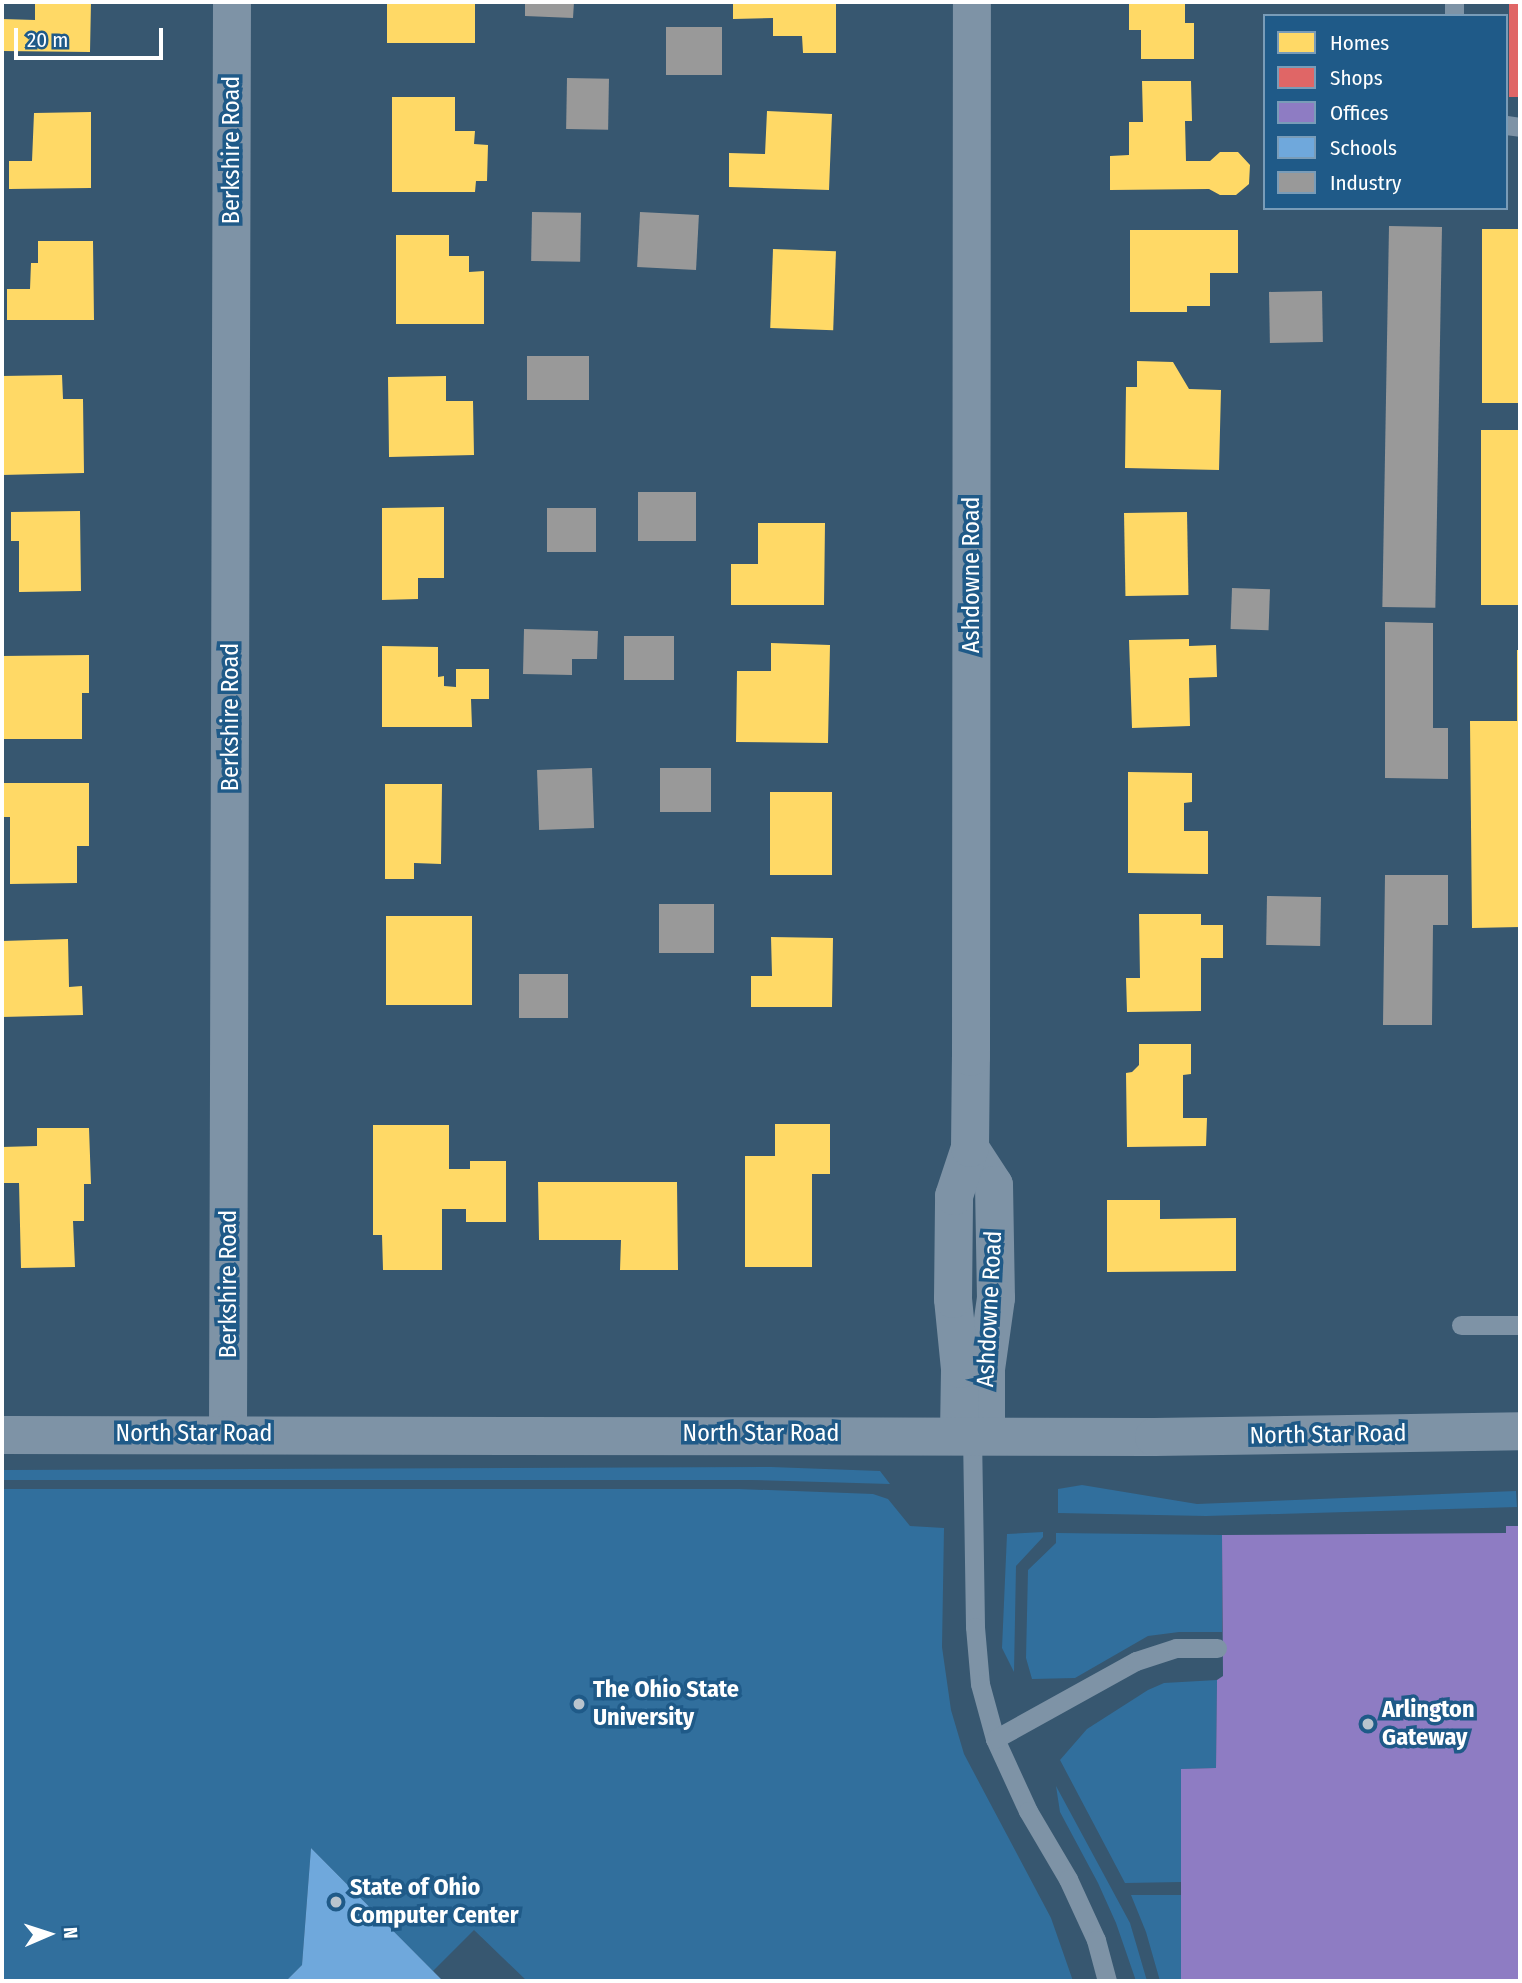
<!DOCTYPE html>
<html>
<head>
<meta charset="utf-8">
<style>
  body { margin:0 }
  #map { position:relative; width:1522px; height:1983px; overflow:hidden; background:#375770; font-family:"Fira Sans Condensed",sans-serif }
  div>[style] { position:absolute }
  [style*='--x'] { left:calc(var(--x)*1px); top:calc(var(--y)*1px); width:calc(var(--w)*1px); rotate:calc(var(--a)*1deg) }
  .green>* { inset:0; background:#316f9d }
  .homes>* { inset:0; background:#ffd966; transform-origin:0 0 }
  .shops>* { inset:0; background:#e06666; transform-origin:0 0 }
  .offices>* { inset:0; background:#8e7cc3 }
  .schools>* { inset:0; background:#6fa8dc }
  .industry>* { inset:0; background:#999; transform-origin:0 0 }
  .service>* { height:19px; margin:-9.5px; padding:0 9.5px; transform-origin:9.5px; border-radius:9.5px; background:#7e93a6 }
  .minor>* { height:38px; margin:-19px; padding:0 19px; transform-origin:19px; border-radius:19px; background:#7e93a6 }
  .tertiary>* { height:38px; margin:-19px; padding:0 19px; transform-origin:19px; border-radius:19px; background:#7e93a6 }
  .dots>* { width:19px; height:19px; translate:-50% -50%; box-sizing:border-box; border:4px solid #1f5a88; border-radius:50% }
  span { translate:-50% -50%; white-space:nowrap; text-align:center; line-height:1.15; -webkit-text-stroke:7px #1f5a88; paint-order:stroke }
  .street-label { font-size:24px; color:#fff }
  .poi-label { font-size:24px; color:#fff; font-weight:700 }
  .left { translate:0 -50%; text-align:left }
  .frame { position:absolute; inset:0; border:4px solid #fff; pointer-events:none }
  .legend { position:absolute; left:1263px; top:14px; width:245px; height:196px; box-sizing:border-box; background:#1f5a88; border:2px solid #799cb8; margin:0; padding:9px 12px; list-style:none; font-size:21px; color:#fff }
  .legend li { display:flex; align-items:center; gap:14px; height:35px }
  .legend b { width:35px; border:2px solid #799cb8 }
  .north { position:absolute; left:14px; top:1899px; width:70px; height:70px; -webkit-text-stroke:5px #1f5a88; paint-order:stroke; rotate:87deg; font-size:19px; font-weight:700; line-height:28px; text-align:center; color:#fff }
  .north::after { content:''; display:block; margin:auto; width:24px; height:32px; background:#fff; clip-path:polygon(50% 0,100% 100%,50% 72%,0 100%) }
  .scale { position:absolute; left:14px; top:28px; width:149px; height:32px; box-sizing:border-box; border:4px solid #fff; border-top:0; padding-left:9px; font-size:21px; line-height:24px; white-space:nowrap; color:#fff; -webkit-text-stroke:5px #1f5a88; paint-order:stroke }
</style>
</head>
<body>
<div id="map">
  <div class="green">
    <div style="clip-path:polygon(771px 1467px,880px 1471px,890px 1484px,751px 1480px,2px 1480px,2px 1470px)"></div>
    <div style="clip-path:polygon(1082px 1485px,1197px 1504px,1516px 1491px,1517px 1507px,1206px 1516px,1058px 1513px,1058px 1489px)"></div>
    <div style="clip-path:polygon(2px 1489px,739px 1489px,873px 1494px,888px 1499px,910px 1526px,944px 1528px,942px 1647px,951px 1710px,964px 1754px,1051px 1918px,1073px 1981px,527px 1981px,474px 1930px,433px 1971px,311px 1848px,302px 1965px,286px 1981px,2px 1981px)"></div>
    <div style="clip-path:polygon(1043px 1532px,1043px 1537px,1016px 1566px,1014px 1672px,1002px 1648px,1007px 1534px)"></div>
    <div style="clip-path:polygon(1056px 1533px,1222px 1535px,1222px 1632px,1179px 1632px,1148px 1636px,1075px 1678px,1032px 1679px,1026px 1658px,1028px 1570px,1056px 1543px)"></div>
    <div style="clip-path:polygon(1217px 1680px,1216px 1768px,1182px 1769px,1181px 1882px,1125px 1883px,1060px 1760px,1087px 1729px,1148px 1690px,1164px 1683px)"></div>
    <div style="clip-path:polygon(1056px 1786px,1130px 1923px,1147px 1981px,1136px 1981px,1116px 1923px,1098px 1883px,1060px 1812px)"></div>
    <div style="clip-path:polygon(1131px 1895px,1181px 1895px,1181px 1981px,1160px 1981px,1146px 1932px)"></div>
  </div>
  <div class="homes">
    <div style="clip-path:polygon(35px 2px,91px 2px,90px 52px,2px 51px,2px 19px,35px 20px)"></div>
    <div style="left:387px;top:2px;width:88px;height:41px"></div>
    <div style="clip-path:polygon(733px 2px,836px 2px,836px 53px,803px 53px,802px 36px,773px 36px,773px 18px,733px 19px)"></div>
    <div style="clip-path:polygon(1129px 2px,1185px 2px,1185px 23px,1194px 23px,1194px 59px,1141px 59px,1141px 30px,1129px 30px)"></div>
    <div style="clip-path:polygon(1142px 81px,1191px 81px,1192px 121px,1185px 121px,1186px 161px,1210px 161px,1220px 152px,1238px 152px,1250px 165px,1249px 184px,1236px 195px,1220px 195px,1209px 189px,1110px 190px,1110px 156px,1129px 155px,1129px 122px,1143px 122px)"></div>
    <div style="clip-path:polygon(392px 97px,455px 97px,455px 131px,475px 131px,474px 144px,488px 145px,487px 181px,476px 181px,475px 192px,392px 192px)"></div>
    <div style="clip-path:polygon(767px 111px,832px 114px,829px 190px,729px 187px,729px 153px,765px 154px)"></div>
    <div style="clip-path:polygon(91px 112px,91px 188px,9px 189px,9px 161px,32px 161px,34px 113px)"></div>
    <div style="left:1482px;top:229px;width:38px;height:174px"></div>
    <div style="clip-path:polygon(1130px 230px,1238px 230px,1238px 273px,1210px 273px,1210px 306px,1187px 306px,1187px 312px,1130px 312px)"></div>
    <div style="clip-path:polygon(396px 235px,449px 235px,449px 256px,469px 256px,469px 272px,484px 271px,484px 324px,396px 324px)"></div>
    <div style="clip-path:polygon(38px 241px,93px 241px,94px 320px,7px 320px,7px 289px,30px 289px,31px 263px,38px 263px)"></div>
    <div style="left:773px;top:249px;width:63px;height:79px;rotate:2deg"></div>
    <div style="clip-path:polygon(1137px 361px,1173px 362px,1189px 389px,1221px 390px,1219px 470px,1125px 468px,1126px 387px,1137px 387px)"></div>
    <div style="clip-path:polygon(62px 375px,63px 399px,83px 399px,84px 473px,2px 475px,2px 376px)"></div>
    <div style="clip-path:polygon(446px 376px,446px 401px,473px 401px,474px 455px,389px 457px,388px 377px)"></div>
    <div style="left:1481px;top:430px;width:39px;height:175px"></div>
    <div style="clip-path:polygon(444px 507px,444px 578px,418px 578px,418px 599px,382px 600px,382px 508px)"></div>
    <div style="clip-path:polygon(80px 511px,81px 591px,19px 592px,19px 541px,11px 541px,11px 512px)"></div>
    <div style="left:1187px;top:512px;width:83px;height:63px;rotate:89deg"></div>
    <div style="clip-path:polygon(758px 523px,825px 523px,824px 605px,731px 605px,731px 564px,758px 564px)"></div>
    <div style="clip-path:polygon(1189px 639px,1189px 646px,1216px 645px,1217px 677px,1189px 678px,1190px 726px,1132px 728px,1129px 640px)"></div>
    <div style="clip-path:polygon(771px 643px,830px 645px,828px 743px,736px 742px,737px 671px,771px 671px)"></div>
    <div style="clip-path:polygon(382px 646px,438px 647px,438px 677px,444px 676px,444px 686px,456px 687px,456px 669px,489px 669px,489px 699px,471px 699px,472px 727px,382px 727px)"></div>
    <div style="clip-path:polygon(1517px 650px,1520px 650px,1520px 927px,1472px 928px,1470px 721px,1517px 721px)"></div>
    <div style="clip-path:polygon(89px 655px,89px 693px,82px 693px,82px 739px,2px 739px,2px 656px)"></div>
    <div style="clip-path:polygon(1128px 772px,1192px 773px,1192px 802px,1184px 803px,1184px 831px,1208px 831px,1208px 874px,1128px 873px)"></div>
    <div style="clip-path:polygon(2px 783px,89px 783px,89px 846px,77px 846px,77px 883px,10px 884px,10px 817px,2px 817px)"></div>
    <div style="clip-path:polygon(385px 784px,442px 784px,441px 864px,414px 863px,414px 879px,385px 879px)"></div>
    <div style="left:770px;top:792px;width:62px;height:83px"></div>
    <div style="clip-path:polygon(1139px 914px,1201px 914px,1201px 925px,1223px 925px,1223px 958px,1201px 958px,1201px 1011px,1127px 1012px,1126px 978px,1140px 978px)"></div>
    <div style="left:386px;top:916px;width:86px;height:89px"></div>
    <div style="clip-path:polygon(771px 937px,833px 938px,832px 1007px,751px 1007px,751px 976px,772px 976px)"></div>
    <div style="clip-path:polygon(68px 939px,69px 987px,82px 986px,83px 1015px,2px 1017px,2px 941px)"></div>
    <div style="clip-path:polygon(1139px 1044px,1191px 1044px,1191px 1074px,1183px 1075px,1183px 1118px,1207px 1118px,1206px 1146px,1127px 1147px,1126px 1073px,1132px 1072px,1139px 1065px)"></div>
    <div style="clip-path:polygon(775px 1124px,830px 1124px,830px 1174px,812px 1174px,812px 1267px,745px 1267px,745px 1156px,775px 1156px)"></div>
    <div style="clip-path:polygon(373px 1125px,449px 1125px,449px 1169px,470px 1169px,470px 1161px,506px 1161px,506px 1222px,466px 1222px,466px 1209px,442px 1209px,442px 1270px,383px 1270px,382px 1235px,373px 1235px)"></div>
    <div style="clip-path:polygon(37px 1128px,89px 1128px,91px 1184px,84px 1184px,84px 1221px,73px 1221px,75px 1267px,21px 1268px,19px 1183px,2px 1183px,2px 1147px,37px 1146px)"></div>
    <div style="clip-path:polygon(538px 1182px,677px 1182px,678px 1270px,620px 1270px,621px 1240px,539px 1240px)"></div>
    <div style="clip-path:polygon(1107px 1200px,1160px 1200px,1160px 1219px,1236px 1218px,1236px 1271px,1107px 1272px)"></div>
  </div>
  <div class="shops">
    <div style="left:1509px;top:2px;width:11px;height:95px"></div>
  </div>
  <div class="offices">
    <div style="clip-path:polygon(1506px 1526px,1520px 1526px,1520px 1981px,1181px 1981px,1181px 1769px,1216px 1768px,1217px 1680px,1223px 1676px,1222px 1535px,1506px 1533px)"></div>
  </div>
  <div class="schools">
    <div style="clip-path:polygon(311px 1848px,433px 1971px,443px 1981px,286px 1981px,302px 1965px)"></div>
  </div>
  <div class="industry">
    <div style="clip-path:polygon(525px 2px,574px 2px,573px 18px,525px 16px)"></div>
    <div style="left:666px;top:27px;width:56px;height:48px"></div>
    <div style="left:567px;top:78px;width:42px;height:51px;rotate:1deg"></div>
    <div style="left:532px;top:212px;width:49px;height:49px;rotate:1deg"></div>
    <div style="left:640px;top:212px;width:59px;height:55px;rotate:3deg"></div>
    <div style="left:1389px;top:226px;width:53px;height:381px;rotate:1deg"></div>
    <div style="left:1322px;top:291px;width:51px;height:53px;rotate:89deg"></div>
    <div style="left:527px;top:356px;width:62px;height:44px"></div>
    <div style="left:638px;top:492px;width:58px;height:49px"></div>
    <div style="left:547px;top:508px;width:49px;height:44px"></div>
    <div style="left:1232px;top:588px;width:38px;height:41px;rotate:2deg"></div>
    <div style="clip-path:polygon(1385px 622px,1433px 623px,1433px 728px,1448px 728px,1448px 779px,1385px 778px)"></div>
    <div style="clip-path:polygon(524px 629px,598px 631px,597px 659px,572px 659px,572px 675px,523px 674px)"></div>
    <div style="left:624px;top:636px;width:50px;height:44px"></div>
    <div style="left:592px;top:768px;width:60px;height:55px;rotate:88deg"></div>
    <div style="left:660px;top:768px;width:51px;height:44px"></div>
    <div style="clip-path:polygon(1385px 875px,1448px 875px,1448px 925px,1433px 925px,1432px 1025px,1383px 1025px)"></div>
    <div style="left:1267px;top:896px;width:54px;height:49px;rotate:1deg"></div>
    <div style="left:714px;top:904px;width:49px;height:55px;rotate:90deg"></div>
    <div style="left:568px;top:974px;width:44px;height:49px;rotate:90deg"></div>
  </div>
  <div class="service">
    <div style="--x:1454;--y:2;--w:14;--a:90"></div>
    <div style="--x:1506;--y:125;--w:14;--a:8"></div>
    <div style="--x:1461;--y:1325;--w:59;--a:0"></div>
    <div style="--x:972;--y:1434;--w:193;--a:89.1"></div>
    <div style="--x:975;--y:1627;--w:57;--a:85"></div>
    <div style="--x:980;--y:1684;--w:57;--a:74.7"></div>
    <div style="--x:995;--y:1739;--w:79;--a:65.4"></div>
    <div style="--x:1028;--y:1811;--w:79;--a:59.5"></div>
    <div style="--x:1068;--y:1879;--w:67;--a:65.3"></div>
    <div style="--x:1096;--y:1940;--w:42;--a:75"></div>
    <div style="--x:995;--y:1739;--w:161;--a:-29"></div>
    <div style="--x:1136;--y:1661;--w:42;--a:-18"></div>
    <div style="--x:1176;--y:1648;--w:41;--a:0"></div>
  </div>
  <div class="minor">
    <div style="--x:970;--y:1148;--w:44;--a:57"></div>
    <div style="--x:994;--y:1185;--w:113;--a:89"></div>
    <div style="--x:996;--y:1298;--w:72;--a:98"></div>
    <div style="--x:986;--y:1369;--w:65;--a:90"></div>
    <div style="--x:228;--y:1433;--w:1431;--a:-89.84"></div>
    <div style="--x:959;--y:1434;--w:65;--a:-89.1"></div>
    <div style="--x:960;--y:1369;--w:70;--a:-95.7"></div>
    <div style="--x:953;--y:1299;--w:103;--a:-89.4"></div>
    <div style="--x:954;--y:1196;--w:51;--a:-71.6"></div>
    <div style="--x:970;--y:1148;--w:91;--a:-89.4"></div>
    <div style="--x:971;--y:1057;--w:1055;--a:-89.95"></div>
  </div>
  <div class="tertiary">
    <div style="--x:2;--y:1435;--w:1152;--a:0.1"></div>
    <div style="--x:1154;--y:1437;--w:366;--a:-0.9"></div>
  </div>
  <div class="dots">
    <div style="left:579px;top:1704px;background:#b9c4cd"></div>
    <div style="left:1368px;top:1724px;background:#b9c4cd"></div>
    <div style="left:336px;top:1902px;background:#b9c4cd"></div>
  </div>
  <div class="street-label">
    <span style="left:232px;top:150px;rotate:-90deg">Berkshire Road</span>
    <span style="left:972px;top:575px;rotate:-90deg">Ashdowne Road</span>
    <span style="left:231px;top:717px;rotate:-90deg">Berkshire Road</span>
    <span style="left:229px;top:1284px;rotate:-90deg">Berkshire Road</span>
    <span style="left:990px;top:1309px;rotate:-87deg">Ashdowne Road</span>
    <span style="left:194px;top:1434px">North Star Road</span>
    <span style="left:761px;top:1434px">North Star Road</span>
    <span style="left:1328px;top:1435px;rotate:-1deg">North Star Road</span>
  </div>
  <div class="poi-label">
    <span class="left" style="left:593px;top:1704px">The Ohio State<br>University</span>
    <span class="left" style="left:1382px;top:1724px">Arlington<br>Gateway</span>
    <span class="left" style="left:350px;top:1902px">State of Ohio<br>Computer Center</span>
  </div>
  <div class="frame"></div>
  <ul class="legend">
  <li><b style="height:19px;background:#ffd966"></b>Homes</li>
  <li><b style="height:19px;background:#e06666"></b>Shops</li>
  <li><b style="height:19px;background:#8e7cc3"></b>Offices</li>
  <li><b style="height:19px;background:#6fa8dc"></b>Schools</li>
  <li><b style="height:19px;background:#999"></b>Industry</li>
  </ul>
  <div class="north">N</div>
  <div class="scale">20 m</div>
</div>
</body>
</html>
